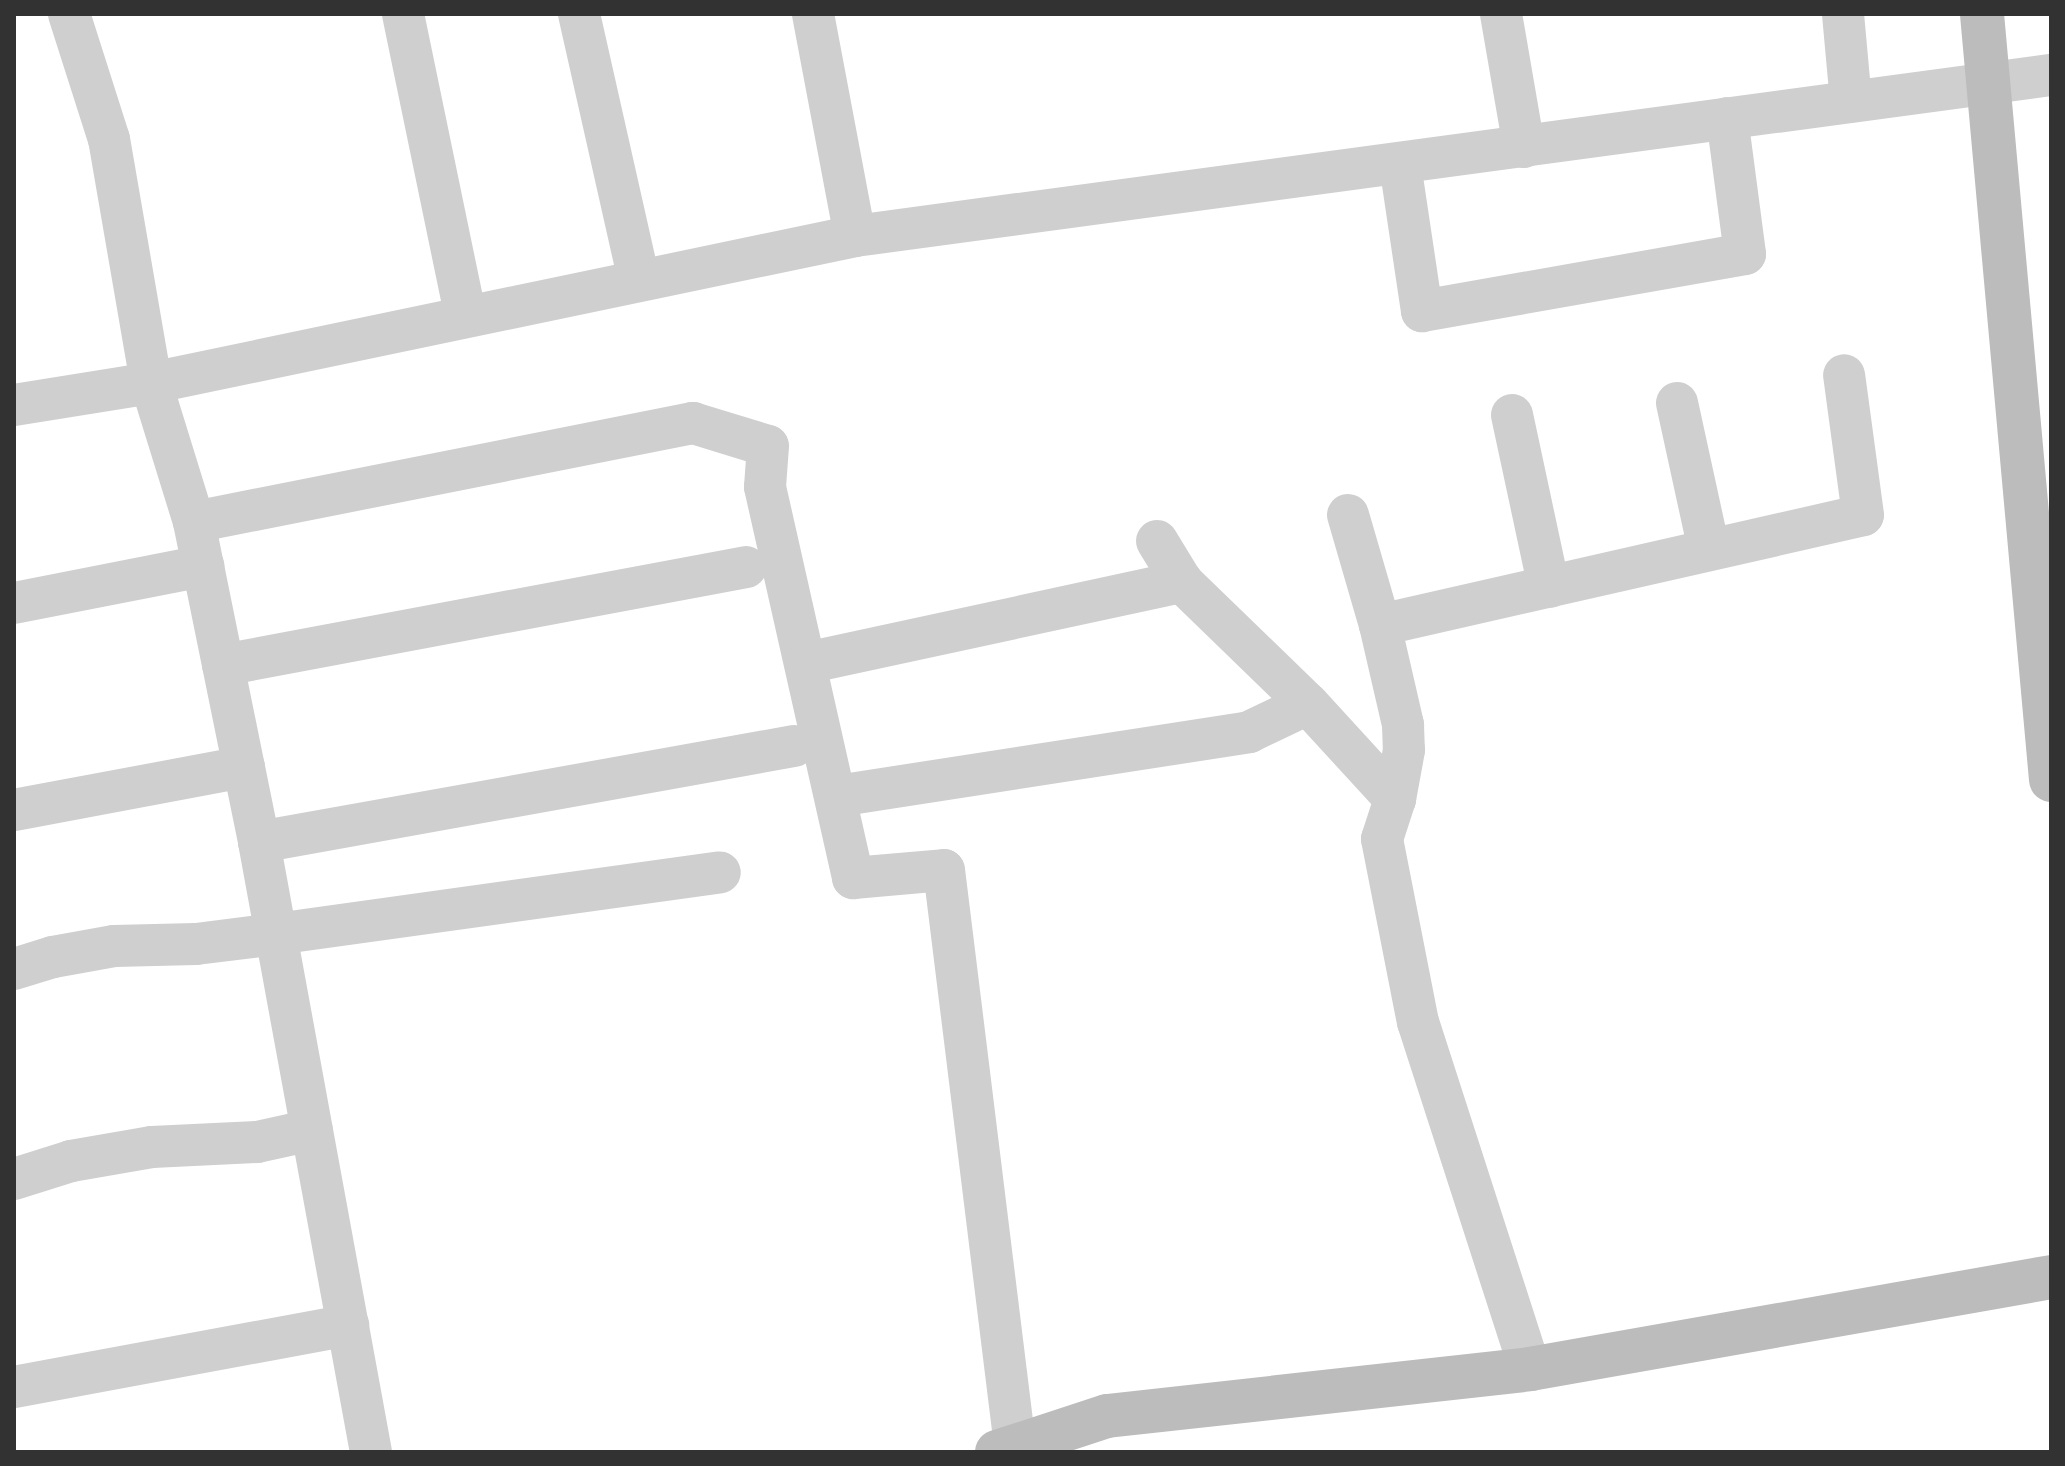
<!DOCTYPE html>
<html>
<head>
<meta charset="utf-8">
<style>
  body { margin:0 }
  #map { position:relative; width:2065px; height:1466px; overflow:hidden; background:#fff; font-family:"Titillium Web",sans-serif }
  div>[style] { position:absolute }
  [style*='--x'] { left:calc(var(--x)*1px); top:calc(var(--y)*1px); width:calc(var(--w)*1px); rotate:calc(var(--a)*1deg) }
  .street>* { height:42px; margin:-21px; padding:0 21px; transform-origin:21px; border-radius:21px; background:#cfcfcf }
  .secondary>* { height:44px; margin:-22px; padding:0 22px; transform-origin:22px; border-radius:22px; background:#bcbcbc }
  span { translate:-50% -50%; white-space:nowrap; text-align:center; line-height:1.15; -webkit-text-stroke:8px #fff; paint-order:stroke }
  .frame { position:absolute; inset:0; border:16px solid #323232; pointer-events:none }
</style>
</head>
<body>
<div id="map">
  <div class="street">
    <div style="--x:69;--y:14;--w:131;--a:72.3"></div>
    <div style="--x:109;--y:139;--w:248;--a:80.2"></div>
    <div style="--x:151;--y:383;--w:145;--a:72.8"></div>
    <div style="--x:194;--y:522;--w:327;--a:78.5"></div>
    <div style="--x:259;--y:842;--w:620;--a:79.6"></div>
    <div style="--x:403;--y:14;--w:309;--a:78.3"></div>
    <div style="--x:579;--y:14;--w:273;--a:77.3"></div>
    <div style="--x:813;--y:14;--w:226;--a:79.3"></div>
    <div style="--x:1501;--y:14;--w:135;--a:80.2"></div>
    <div style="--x:1843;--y:14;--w:88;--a:84.8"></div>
    <div style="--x:1400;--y:164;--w:149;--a:81.5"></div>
    <div style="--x:1422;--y:311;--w:328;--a:-10"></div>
    <div style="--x:1745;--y:254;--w:137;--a:-97.5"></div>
    <div style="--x:1677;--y:403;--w:150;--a:77.7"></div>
    <div style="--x:14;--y:405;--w:139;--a:-9.1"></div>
    <div style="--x:151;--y:383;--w:719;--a:-11.79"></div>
    <div style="--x:855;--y:236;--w:1207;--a:-7.67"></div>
    <div style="--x:1512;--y:415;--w:176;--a:77.9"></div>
    <div style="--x:1348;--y:515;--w:115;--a:73.8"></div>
    <div style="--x:1380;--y:625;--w:103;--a:77"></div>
    <div style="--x:1403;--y:725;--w:25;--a:88"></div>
    <div style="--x:1404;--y:750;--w:50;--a:100.4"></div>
    <div style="--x:1395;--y:799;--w:42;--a:108"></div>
    <div style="--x:1382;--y:839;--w:187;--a:78.9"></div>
    <div style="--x:1418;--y:1022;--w:365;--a:72.1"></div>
    <div style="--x:194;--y:522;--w:509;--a:-11.22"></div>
    <div style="--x:693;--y:423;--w:78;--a:17"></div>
    <div style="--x:768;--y:446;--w:41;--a:94.2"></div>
    <div style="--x:765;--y:487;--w:401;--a:77.3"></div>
    <div style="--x:853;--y:878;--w:91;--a:-5"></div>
    <div style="--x:944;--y:870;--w:580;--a:82.97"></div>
    <div style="--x:1157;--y:541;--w:48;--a:58.6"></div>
    <div style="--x:1182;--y:582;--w:175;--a:44.1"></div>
    <div style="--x:1308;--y:704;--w:129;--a:47.5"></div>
    <div style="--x:14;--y:603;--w:193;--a:-11.1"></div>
    <div style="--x:1380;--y:625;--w:495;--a:-12.8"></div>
    <div style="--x:1863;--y:515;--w:141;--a:-97.7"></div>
    <div style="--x:806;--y:663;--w:385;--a:-12.2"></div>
    <div style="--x:223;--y:665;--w:532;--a:-10.61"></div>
    <div style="--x:837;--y:796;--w:417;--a:-8.8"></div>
    <div style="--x:1249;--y:732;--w:65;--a:-25.4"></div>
    <div style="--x:14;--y:810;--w:234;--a:-10.6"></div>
    <div style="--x:259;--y:842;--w:544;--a:-10.17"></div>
    <div style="--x:14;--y:969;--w:41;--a:-17.1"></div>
    <div style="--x:53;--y:957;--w:62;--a:-10.2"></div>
    <div style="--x:114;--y:946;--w:82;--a:-1.4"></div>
    <div style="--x:196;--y:944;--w:81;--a:-7.1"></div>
    <div style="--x:276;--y:934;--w:448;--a:-7.9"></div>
    <div style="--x:14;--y:1179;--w:60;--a:-17.5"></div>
    <div style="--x:71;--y:1161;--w:82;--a:-9.8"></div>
    <div style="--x:152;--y:1147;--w:105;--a:-2.7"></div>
    <div style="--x:257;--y:1142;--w:56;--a:-12.3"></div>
    <div style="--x:14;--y:1387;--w:340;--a:-10.5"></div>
  </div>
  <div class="secondary">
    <div style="--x:1982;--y:14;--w:769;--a:84.85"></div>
    <div style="--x:997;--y:1452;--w:116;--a:-18.1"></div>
    <div style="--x:1107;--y:1416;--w:426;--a:-6.3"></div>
    <div style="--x:1530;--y:1369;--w:529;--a:-10.01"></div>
  </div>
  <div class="frame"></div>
</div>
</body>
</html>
